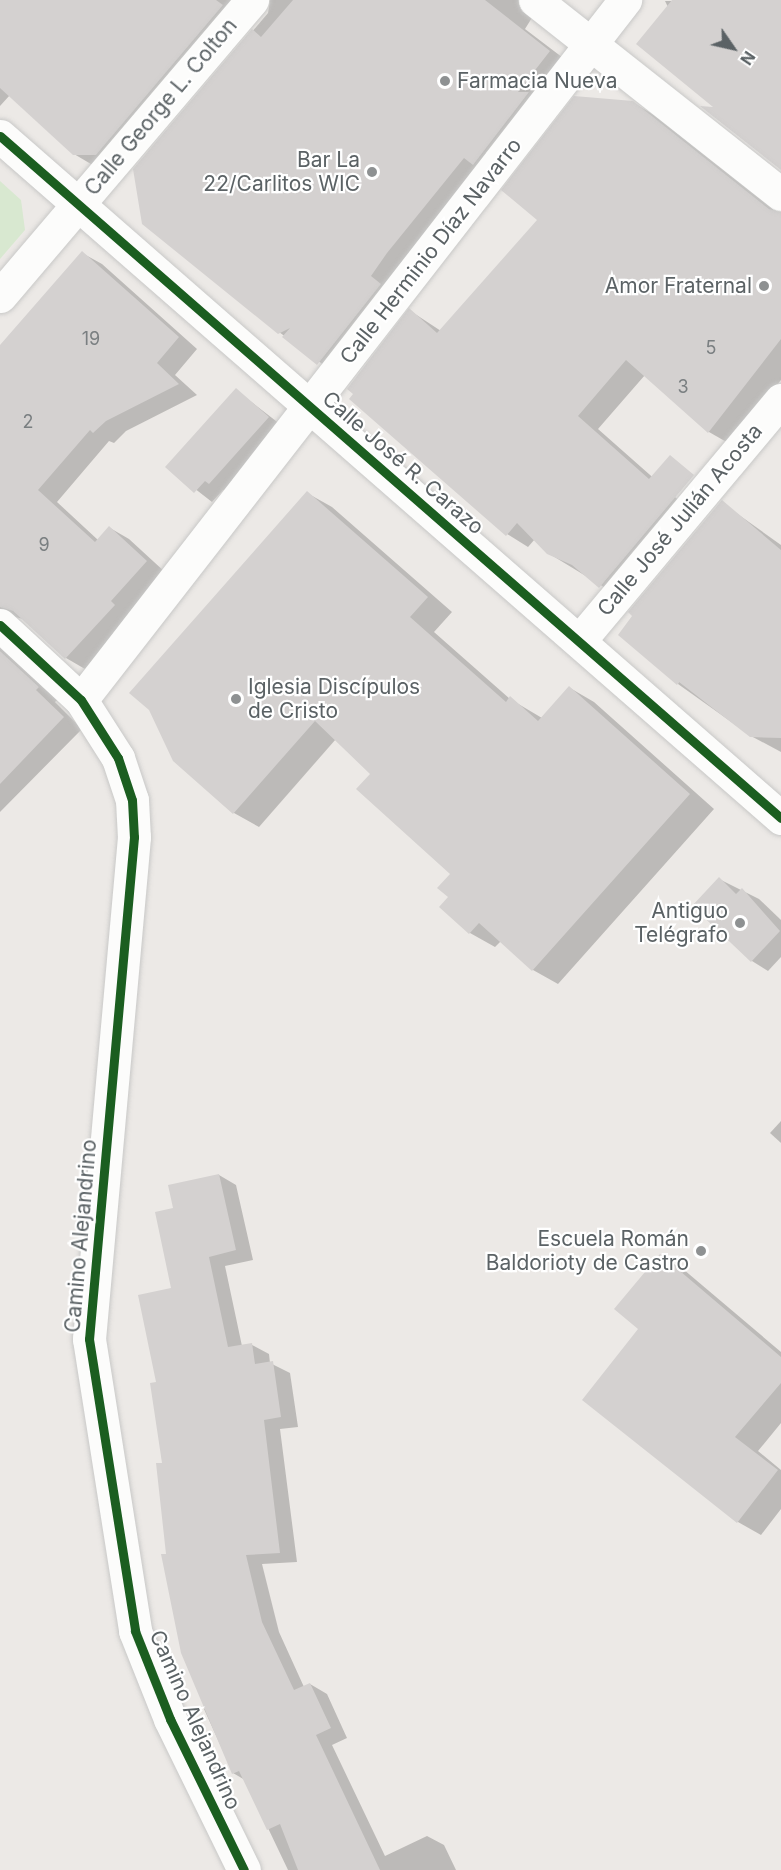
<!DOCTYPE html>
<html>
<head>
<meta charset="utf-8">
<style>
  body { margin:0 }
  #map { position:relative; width:781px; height:1870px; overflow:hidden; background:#ece9e6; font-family:Inter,sans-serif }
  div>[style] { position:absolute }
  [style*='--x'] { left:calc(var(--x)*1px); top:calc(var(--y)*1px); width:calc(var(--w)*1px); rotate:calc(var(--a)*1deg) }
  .green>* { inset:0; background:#d8e8d0 }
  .shadow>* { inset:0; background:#0003 }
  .building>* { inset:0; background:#d4d1d0 }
  .roads { filter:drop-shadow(0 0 2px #c8c8c7) drop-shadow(0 0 2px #c8c8c7) }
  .minor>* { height:33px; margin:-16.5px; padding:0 16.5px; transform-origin:16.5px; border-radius:16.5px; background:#fcfcfb }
  .cycleway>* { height:9px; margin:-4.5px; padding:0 4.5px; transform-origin:4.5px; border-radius:4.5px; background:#1b5e20 }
  .dots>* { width:16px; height:16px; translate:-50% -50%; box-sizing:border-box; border:3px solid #fff; border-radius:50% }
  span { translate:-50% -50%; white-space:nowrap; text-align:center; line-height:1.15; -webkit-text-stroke:4.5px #fff; paint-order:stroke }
  .number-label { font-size:18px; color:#7a7f81 }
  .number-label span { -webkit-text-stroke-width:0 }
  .poi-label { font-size:21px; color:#5b6265 }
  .left { translate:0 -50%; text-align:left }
  .right { translate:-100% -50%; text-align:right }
  .street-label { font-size:21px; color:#5b6265 }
  .north { position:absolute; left:703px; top:18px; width:60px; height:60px; -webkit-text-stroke:4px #fff; paint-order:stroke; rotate:124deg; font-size:16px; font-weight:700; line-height:24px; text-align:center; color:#5b6265 }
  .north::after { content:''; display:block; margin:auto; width:21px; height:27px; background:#5b6265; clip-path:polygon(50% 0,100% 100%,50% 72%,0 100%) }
</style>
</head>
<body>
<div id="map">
  <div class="green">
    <div style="clip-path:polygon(0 181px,21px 200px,25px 230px,0 259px)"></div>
  </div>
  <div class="shadow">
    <div style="clip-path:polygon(0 0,260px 0,96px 167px,74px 154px,10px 95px,0 106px)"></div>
    <div style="clip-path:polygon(270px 0,543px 0,525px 29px,571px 64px,340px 377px,279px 332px,134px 170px,268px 13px)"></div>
    <div style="clip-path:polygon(781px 0,781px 163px,718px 109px,665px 1px)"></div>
    <div style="clip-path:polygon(632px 102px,654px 115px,781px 215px,781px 380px,730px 444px,709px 432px,645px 375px,598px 429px,684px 505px,617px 595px,548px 553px,535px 539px,528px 547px,507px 534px,409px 310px,441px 331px,539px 220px)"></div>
    <div style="clip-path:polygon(82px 253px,102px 264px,197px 349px,175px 375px,197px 395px,126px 431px,114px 443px,109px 441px,57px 502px,98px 540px,110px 528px,129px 539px,166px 573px,85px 669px,66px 658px,23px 619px,15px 617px,58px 699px,55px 702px,82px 729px,0 812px,0 347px)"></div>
    <div style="clip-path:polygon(236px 390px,285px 428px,227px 492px,223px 490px,212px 502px,167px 467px)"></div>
    <div style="clip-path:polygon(307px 493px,332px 507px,452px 612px,434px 632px,510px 699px,542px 718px,570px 688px,594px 702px,714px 809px,558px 984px,533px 970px,501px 941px,495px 947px,470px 933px,441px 907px,450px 897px,453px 874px,372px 774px,336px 739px,259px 827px,234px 813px,174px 760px)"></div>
    <div style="clip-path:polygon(732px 510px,781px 545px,781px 752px,751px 736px,678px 684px)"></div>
    <div style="clip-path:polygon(719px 879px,759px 899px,781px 920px,781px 957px,768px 971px,752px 961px)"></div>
    <div style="clip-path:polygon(781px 1121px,781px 1143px,770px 1133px)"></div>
    <div style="clip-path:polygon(219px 1175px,236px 1185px,253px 1260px,225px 1266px,242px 1346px,252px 1345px,269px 1354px,270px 1363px,290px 1373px,298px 1427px,280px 1429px,297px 1562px,262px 1564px,279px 1632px,304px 1687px,310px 1684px,327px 1694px,347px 1738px,332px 1745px,385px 1856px,427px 1836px,444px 1845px,456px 1870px,288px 1870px,245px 1780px,233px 1773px,204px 1709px,207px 1707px,167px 1555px,158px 1383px,173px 1289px,175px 1209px)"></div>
    <div style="clip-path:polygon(660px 1256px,683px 1269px,781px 1352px,781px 1423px,758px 1451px,781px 1470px,781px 1509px,761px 1535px,738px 1522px,640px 1329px)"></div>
  </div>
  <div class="building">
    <div style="clip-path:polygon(0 0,216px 0,223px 5px,96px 155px,73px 155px,0 88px)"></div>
    <div style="clip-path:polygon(293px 0,485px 0,550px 51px,518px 92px,529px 92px,473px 165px,464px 158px,387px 253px,371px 276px,381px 284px,317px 365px,282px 337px,290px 328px,278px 334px,142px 224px,133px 169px,252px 29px,261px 37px)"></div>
    <div style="clip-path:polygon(672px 0,781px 0,781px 170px,700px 106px,713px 107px,636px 44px)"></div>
    <div style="clip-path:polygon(574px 96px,633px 101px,769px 209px,781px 212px,781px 339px,708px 433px,626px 360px,578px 416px,649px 479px,670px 455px,694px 475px,599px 588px,572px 565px,547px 554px,517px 523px,506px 536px,349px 399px,353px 394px,347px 389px,409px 308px,437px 333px,537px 220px,501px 190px)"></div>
    <div style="clip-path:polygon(82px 251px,179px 337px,157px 363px,179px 384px,106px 421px,93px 433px,90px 430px,38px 490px,95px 542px,109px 526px,147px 561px,111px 601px,115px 605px,65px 659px,13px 611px,0 607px,0 345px)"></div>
    <div style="clip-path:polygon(236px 388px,269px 417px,209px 484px,205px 481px,194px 493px,165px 467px)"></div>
    <div style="clip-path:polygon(307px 491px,428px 597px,410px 617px,506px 702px,510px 696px,538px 721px,569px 686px,690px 794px,532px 971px,479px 923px,469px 934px,439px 907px,448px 897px,437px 888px,450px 874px,356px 789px,370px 774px,315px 721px,233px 814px,173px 761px,149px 710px,129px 693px)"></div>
    <div style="clip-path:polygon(722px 500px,781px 550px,781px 738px,750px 737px,679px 682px,677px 685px,618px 635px,632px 616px,628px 612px)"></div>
    <div style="clip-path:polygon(0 651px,39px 687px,36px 690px,64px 717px,0 784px)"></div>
    <div style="clip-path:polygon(719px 877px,736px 894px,742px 888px,780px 931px,751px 962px,692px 906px)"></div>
    <div style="clip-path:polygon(219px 1174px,236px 1250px,209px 1257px,228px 1347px,252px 1343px,255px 1364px,273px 1361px,281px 1417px,264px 1420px,280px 1553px,246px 1555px,262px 1622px,294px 1690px,310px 1683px,331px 1728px,316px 1735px,380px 1870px,298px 1870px,280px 1824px,267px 1830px,239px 1771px,232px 1774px,181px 1653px,161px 1554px,166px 1554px,156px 1463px,162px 1463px,150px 1383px,156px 1382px,138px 1295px,171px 1288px,155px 1212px,173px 1208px,168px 1185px)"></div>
    <div style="clip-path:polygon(660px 1254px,781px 1357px,781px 1383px,735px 1437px,778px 1470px,737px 1523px,582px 1400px,638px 1329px,614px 1309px)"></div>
  </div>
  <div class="roads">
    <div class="minor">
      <div style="--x:535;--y:0;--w:313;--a:38.3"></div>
      <div style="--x:0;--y:136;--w:1037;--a:41.13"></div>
      <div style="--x:0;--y:296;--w:389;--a:-49.6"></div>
      <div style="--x:0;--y:625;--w:110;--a:42.8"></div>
      <div style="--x:81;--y:700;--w:69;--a:57.5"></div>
      <div style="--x:118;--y:758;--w:44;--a:71.6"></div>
      <div style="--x:132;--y:800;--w:37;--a:87"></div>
      <div style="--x:134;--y:837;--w:504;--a:95.12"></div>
      <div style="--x:89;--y:1339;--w:296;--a:81"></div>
      <div style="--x:135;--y:1631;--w:95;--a:68.3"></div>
      <div style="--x:170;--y:1719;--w:168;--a:63.9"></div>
      <div style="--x:580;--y:640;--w:313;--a:-50.1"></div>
      <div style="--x:81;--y:700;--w:887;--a:-52.15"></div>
    </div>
  </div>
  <div class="cycleway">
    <div style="--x:0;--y:136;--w:1037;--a:41.13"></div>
    <div style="--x:0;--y:625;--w:110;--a:42.8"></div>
    <div style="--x:81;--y:700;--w:69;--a:57.5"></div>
    <div style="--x:118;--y:758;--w:44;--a:71.6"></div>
    <div style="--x:132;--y:800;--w:37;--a:87"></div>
    <div style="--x:134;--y:837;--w:504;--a:95.12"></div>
    <div style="--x:89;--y:1339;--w:296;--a:81"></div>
    <div style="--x:135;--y:1631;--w:95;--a:68.3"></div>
    <div style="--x:170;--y:1719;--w:168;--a:63.9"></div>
  </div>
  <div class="dots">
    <div style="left:445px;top:81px;background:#8e9192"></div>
    <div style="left:372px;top:172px;background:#8e9192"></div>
    <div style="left:764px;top:286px;background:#8e9192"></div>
    <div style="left:236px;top:699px;background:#8e9192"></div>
    <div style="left:740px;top:923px;background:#8e9192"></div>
    <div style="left:701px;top:1251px;background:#8e9192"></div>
  </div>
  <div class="number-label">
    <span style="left:91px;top:339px">19</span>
    <span style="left:711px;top:348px">5</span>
    <span style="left:683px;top:387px">3</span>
    <span style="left:28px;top:422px">2</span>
    <span style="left:44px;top:545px">9</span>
  </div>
  <div class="poi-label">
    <span class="left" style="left:457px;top:81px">Farmacia Nueva</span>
    <span class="right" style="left:360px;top:172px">Bar La<br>22/Carlitos WIC</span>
    <span class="right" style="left:752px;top:286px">Amor Fraternal</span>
    <span class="left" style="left:248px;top:699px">Iglesia Discípulos<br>de Cristo</span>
    <span class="right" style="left:728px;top:923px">Antiguo<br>Telégrafo</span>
    <span class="right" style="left:689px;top:1251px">Escuela Román<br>Baldorioty de Castro</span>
  </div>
  <div class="street-label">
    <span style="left:161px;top:107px;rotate:-50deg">Calle George L. Colton</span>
    <span style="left:431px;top:251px;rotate:-52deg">Calle Herminio Díaz Navarro</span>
    <span style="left:403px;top:463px;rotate:41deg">Calle José R. Carazo</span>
    <span style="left:680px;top:520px;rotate:-50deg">Calle José Julián Acosta</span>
    <span style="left:81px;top:1236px;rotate:-85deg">Camino Alejandrino</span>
    <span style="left:195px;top:1720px;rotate:66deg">Camino Alejandrino</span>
  </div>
  <div class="north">N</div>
</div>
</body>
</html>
